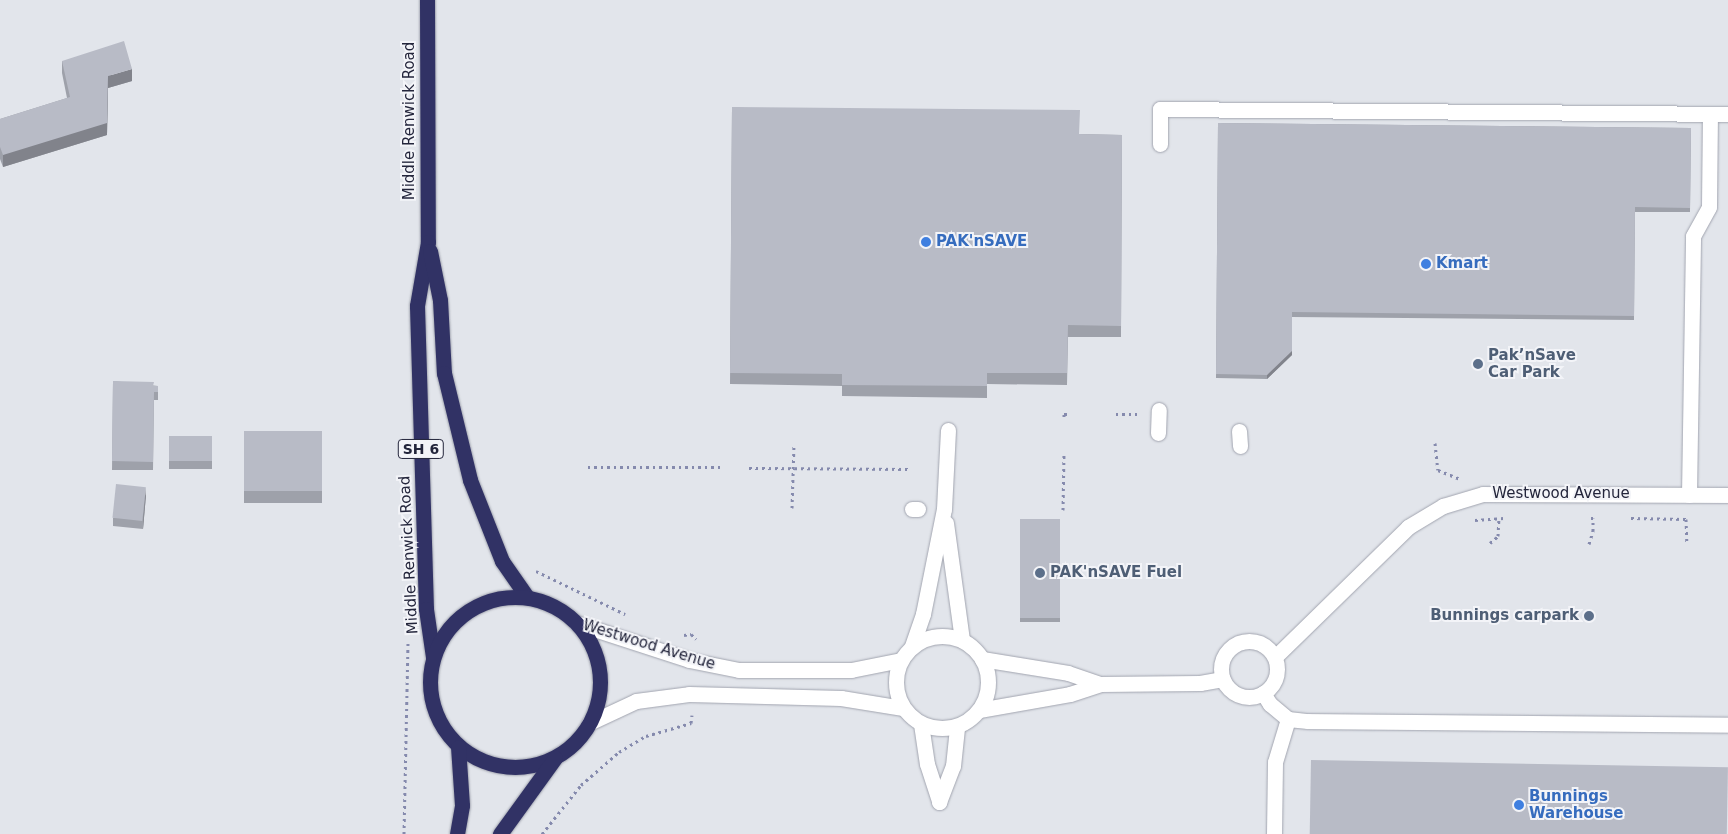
<!DOCTYPE html>
<html>
<head>
<meta charset="utf-8">
<style>
  body { margin:0 }
  #map { position:relative; width:1728px; height:834px; overflow:hidden; background:#e2e5eb; font-family:"DejaVu Sans",sans-serif }
  div>[style] { position:absolute }
  [style*='--x'] { left:calc(var(--x)*1px); top:calc(var(--y)*1px); width:calc(var(--w)*1px); rotate:calc(var(--a)*1deg) }
  .path>* { height:3px; margin-top:-1.5px; transform-origin:0; background:repeating-linear-gradient(90deg,#858aad 0 2.5px,transparent 0 6.5px) }
  .roads { filter:drop-shadow(0 0 1px #a1a4af) drop-shadow(0 0 1px #a1a4af) }
  .minor>* { height:15px; margin:-7.5px; padding:0 7.5px; transform-origin:7.5px; border-radius:7.5px; background:#fff }
  .minor>.ring { margin:-7.5px; padding:0; box-sizing:content-box; background:none; border:15px solid #fff; border-radius:50% }
  .highway>* { height:15px; margin:-7.5px; padding:0 7.5px; transform-origin:7.5px; border-radius:7.5px; background:#313265 }
  .highway>.ring { margin:-7.5px; padding:0; box-sizing:content-box; background:none; border:15px solid #313265; border-radius:50% }
  .wall>* { inset:0; background:#9ea1aa; transform-origin:0 0 }
  .shaded-wall>* { inset:0; background:#81838b }
  .building>* { inset:0; background:#b8bbc6; transform-origin:0 0 }
  .dots>* { width:14px; height:14px; translate:-50% -50%; box-sizing:border-box; border:2px solid #f3f4f8; border-radius:50% }
  span { translate:-50% -50%; white-space:nowrap; text-align:center; line-height:1.15; -webkit-text-stroke:4px #f3f4f8; paint-order:stroke }
  .shield-label span { padding:1px 4px; background:#f3f4f8; border:1px solid; border-radius:4px; -webkit-text-stroke-width:0 }
  .shield-label { font-size:14px; color:#23253b; font-weight:700 }
  .street-label { font-size:15px; color:#23253b }
  .shop-label { font-size:15px; color:#366cbe; font-weight:700 }
  .left { translate:0 -50%; text-align:left }
  .service-label { font-size:15px; color:#4e5e75; font-weight:700 }
  .right { translate:-100% -50%; text-align:right }
</style>
</head>
<body>
<div id="map">
  <div class="path">
    <div style="--x:1116;--y:414;--w:21;--a:0"></div>
    <div style="--x:1064;--y:417;--w:3;--a:-90"></div>
    <div style="--x:1064;--y:414;--w:7;--a:0"></div>
    <div style="--x:1435;--y:443;--w:27;--a:84"></div>
    <div style="--x:1438;--y:470;--w:24;--a:22"></div>
    <div style="--x:588;--y:467;--w:132;--a:0"></div>
    <div style="--x:749;--y:468;--w:159;--a:0.4"></div>
    <div style="--x:792;--y:508;--w:64;--a:-88.2"></div>
    <div style="--x:1063;--y:510;--w:56;--a:-89"></div>
    <div style="--x:1631;--y:518;--w:55;--a:1"></div>
    <div style="--x:1686;--y:519;--w:24;--a:88"></div>
    <div style="--x:1475;--y:520;--w:29;--a:-4"></div>
    <div style="--x:1490;--y:543;--w:11;--a:-41"></div>
    <div style="--x:1498;--y:536;--w:18;--a:-87"></div>
    <div style="--x:1589;--y:544;--w:14;--a:-73"></div>
    <div style="--x:1593;--y:531;--w:13;--a:-90"></div>
    <div style="--x:1593;--y:518;--w:3;--a:180"></div>
    <div style="--x:536;--y:571;--w:99;--a:25.8"></div>
    <div style="--x:684;--y:635;--w:7;--a:-8"></div>
    <div style="--x:691;--y:634;--w:7;--a:45"></div>
    <div style="--x:404;--y:834;--w:192;--a:-88.8"></div>
    <div style="--x:542;--y:834;--w:63;--a:-51.5"></div>
    <div style="--x:581;--y:785;--w:50;--a:-41"></div>
    <div style="--x:619;--y:752;--w:31;--a:-31"></div>
    <div style="--x:646;--y:736;--w:47;--a:-16.1"></div>
    <div style="--x:691;--y:723;--w:8;--a:-83"></div>
  </div>
  <div class="roads">
    <div class="minor">
      <div style="--x:1160;--y:144;--w:35;--a:-90"></div>
      <div style="--x:1160;--y:109;--w:568;--a:0.5"></div>
      <div style="--x:1239;--y:431;--w:15;--a:86"></div>
      <div style="--x:1158;--y:433;--w:23;--a:-88"></div>
      <div style="--x:1689;--y:495;--w:259;--a:-89.1"></div>
      <div style="--x:1693;--y:236;--w:33;--a:-61"></div>
      <div style="--x:1709;--y:207;--w:93;--a:-89.4"></div>
      <div style="--x:912;--y:509;--w:6;--a:0"></div>
      <div style="--x:946;--y:523;--w:118;--a:82.2"></div>
      <div style="--x:576;--y:623;--w:119;--a:18.1"></div>
      <div style="--x:689;--y:660;--w:51;--a:11.3"></div>
      <div style="--x:739;--y:670;--w:112;--a:0"></div>
      <div style="--x:851;--y:670;--w:51;--a:-11.3"></div>
      <div class="ring" style="left:896px;top:636px;width:77px;height:77px"></div>
      <div class="ring" style="left:1221px;top:641px;width:41px;height:41px"></div>
      <div style="--x:912;--y:646;--w:34;--a:-71"></div>
      <div style="--x:923;--y:614;--w:107;--a:-78.7"></div>
      <div style="--x:944;--y:509;--w:79;--a:-87.1"></div>
      <div style="--x:1275;--y:657;--w:186;--a:-44.3"></div>
      <div style="--x:1408;--y:527;--w:41;--a:-31"></div>
      <div style="--x:1443;--y:506;--w:42;--a:-16.7"></div>
      <div style="--x:1483;--y:494;--w:245;--a:0.2"></div>
      <div style="--x:982;--y:659;--w:87;--a:9.2"></div>
      <div style="--x:1068;--y:673;--w:34;--a:19"></div>
      <div style="--x:1263;--y:693;--w:13;--a:58"></div>
      <div style="--x:1270;--y:704;--w:23;--a:40"></div>
      <div style="--x:1288;--y:719;--w:20;--a:6"></div>
      <div style="--x:1308;--y:721;--w:420;--a:0.5"></div>
      <div style="--x:979;--y:710;--w:92;--a:-10"></div>
      <div style="--x:1070;--y:694;--w:32;--a:-18"></div>
      <div style="--x:1100;--y:684;--w:100;--a:-0.6"></div>
      <div style="--x:1200;--y:683;--w:23;--a:-10"></div>
      <div style="--x:589;--y:723;--w:52;--a:-25.1"></div>
      <div style="--x:636;--y:701;--w:53;--a:-7.5"></div>
      <div style="--x:689;--y:694;--w:152;--a:1.5"></div>
      <div style="--x:841;--y:698;--w:63;--a:9.2"></div>
      <div style="--x:921;--y:724;--w:40;--a:81.5"></div>
      <div style="--x:927;--y:764;--w:40;--a:72"></div>
      <div style="--x:939;--y:802;--w:39;--a:-69"></div>
      <div style="--x:953;--y:766;--w:39;--a:-84"></div>
      <div style="--x:1274;--y:834;--w:72;--a:-89.2"></div>
      <div style="--x:1275;--y:762;--w:45;--a:-73.2"></div>
    </div>
    <div class="highway">
      <div style="--x:427;--y:0;--w:242;--a:89.8"></div>
      <div style="--x:428;--y:242;--w:65;--a:99.8"></div>
      <div style="--x:417;--y:306;--w:303;--a:88.3"></div>
      <div style="--x:426;--y:609;--w:49;--a:81.7"></div>
      <div style="--x:430;--y:251;--w:50;--a:78.5"></div>
      <div style="--x:440;--y:300;--w:73;--a:86.9"></div>
      <div style="--x:444;--y:373;--w:110;--a:76.3"></div>
      <div style="--x:470;--y:480;--w:87;--a:68.4"></div>
      <div style="--x:502;--y:561;--w:44;--a:55.2"></div>
      <div class="ring" style="left:430px;top:597px;width:155px;height:155px"></div>
      <div style="--x:457;--y:834;--w:29;--a:-80"></div>
      <div style="--x:462;--y:805;--w:58;--a:-93.9"></div>
      <div style="--x:500;--y:834;--w:94;--a:-54.1"></div>
    </div>
  </div>
  <div class="wall">
    <div style="clip-path:polygon(62px 61px,132px 81px,108px 88px,107px 135px,3px 167px,0 159px,0 119px,67px 98px,62px 73px)"></div>
    <div style="clip-path:polygon(732px 107px,1079px 134px,1122px 135px,1121px 337px,1068px 337px,1067px 385px,987px 384px,987px 398px,842px 396px,842px 386px,730px 384px)"></div>
    <div style="clip-path:polygon(1218px 123px,1691px 128px,1690px 212px,1635px 212px,1634px 320px,1292px 317px,1292px 355px,1267px 379px,1216px 378px)"></div>
    <div style="clip-path:polygon(113px 381px,158px 386px,158px 400px,154px 400px,153px 470px,112px 470px)"></div>
    <div style="left:244px;top:431px;width:78px;height:72px"></div>
    <div style="left:169px;top:436px;width:43px;height:33px"></div>
    <div style="clip-path:polygon(146px 495px,143px 529px,113px 526px,113px 518px)"></div>
    <div style="left:1020px;top:519px;width:40px;height:103px"></div>
  </div>
  <div class="shaded-wall">
    <div style="clip-path:polygon(132px 69px,132px 81px,108px 88px,107px 135px,3px 167px,3px 155px,108px 76px)"></div>
    <div style="clip-path:polygon(1292px 312px,1292px 355px,1267px 379px,1267px 375px)"></div>
    <div style="clip-path:polygon(146px 487px,146px 495px,143px 529px,143px 521px)"></div>
  </div>
  <div class="building">
    <div style="clip-path:polygon(124px 41px,132px 69px,108px 76px,107px 123px,3px 155px,0 147px,0 119px,70px 97px,62px 61px)"></div>
    <div style="clip-path:polygon(732px 107px,1080px 110px,1079px 134px,1122px 135px,1121px 326px,1068px 325px,1067px 373px,987px 373px,987px 386px,842px 385px,842px 374px,730px 373px)"></div>
    <div style="clip-path:polygon(1218px 123px,1691px 128px,1690px 208px,1635px 207px,1634px 316px,1292px 312px,1292px 351px,1267px 375px,1216px 374px)"></div>
    <div style="clip-path:polygon(113px 381px,154px 382px,153px 386px,158px 386px,158px 392px,154px 392px,153px 462px,112px 461px)"></div>
    <div style="left:244px;top:431px;width:78px;height:60px"></div>
    <div style="left:169px;top:436px;width:43px;height:25px"></div>
    <div style="left:116px;top:484px;width:30px;height:34px;rotate:6deg"></div>
    <div style="left:1020px;top:519px;width:40px;height:99px"></div>
    <div style="left:1311px;top:760px;width:417px;height:74px;rotate:1deg"></div>
  </div>
  <div class="dots">
    <div style="left:926px;top:242px;background:#3f7fe0"></div>
    <div style="left:1426px;top:264px;background:#3f7fe0"></div>
    <div style="left:1478px;top:364px;background:#5c6f8a"></div>
    <div style="left:1040px;top:573px;background:#5c6f8a"></div>
    <div style="left:1589px;top:616px;background:#5c6f8a"></div>
    <div style="left:1519px;top:805px;background:#3f7fe0"></div>
  </div>
  <div class="shield-label">
    <span style="left:421px;top:449px">SH 6</span>
  </div>
  <div class="street-label">
    <span style="left:410px;top:121px;rotate:-90deg">Middle Renwick Road</span>
    <span style="left:1561px;top:494px">Westwood Avenue</span>
    <span style="left:409px;top:555px;rotate:-93deg">Middle Renwick Road</span>
    <span style="left:649px;top:645px;rotate:17deg">Westwood Avenue</span>
  </div>
  <div class="shop-label">
    <span class="left" style="left:936px;top:242px">PAK'nSAVE</span>
    <span class="left" style="left:1436px;top:264px">Kmart</span>
    <span class="left" style="left:1529px;top:805px">Bunnings<br>Warehouse</span>
  </div>
  <div class="service-label">
    <span class="left" style="left:1488px;top:364px">Pak’nSave<br>Car Park</span>
    <span class="left" style="left:1050px;top:573px">PAK'nSAVE Fuel</span>
    <span class="right" style="left:1579px;top:616px">Bunnings carpark</span>
  </div>
</div>
</body>
</html>
